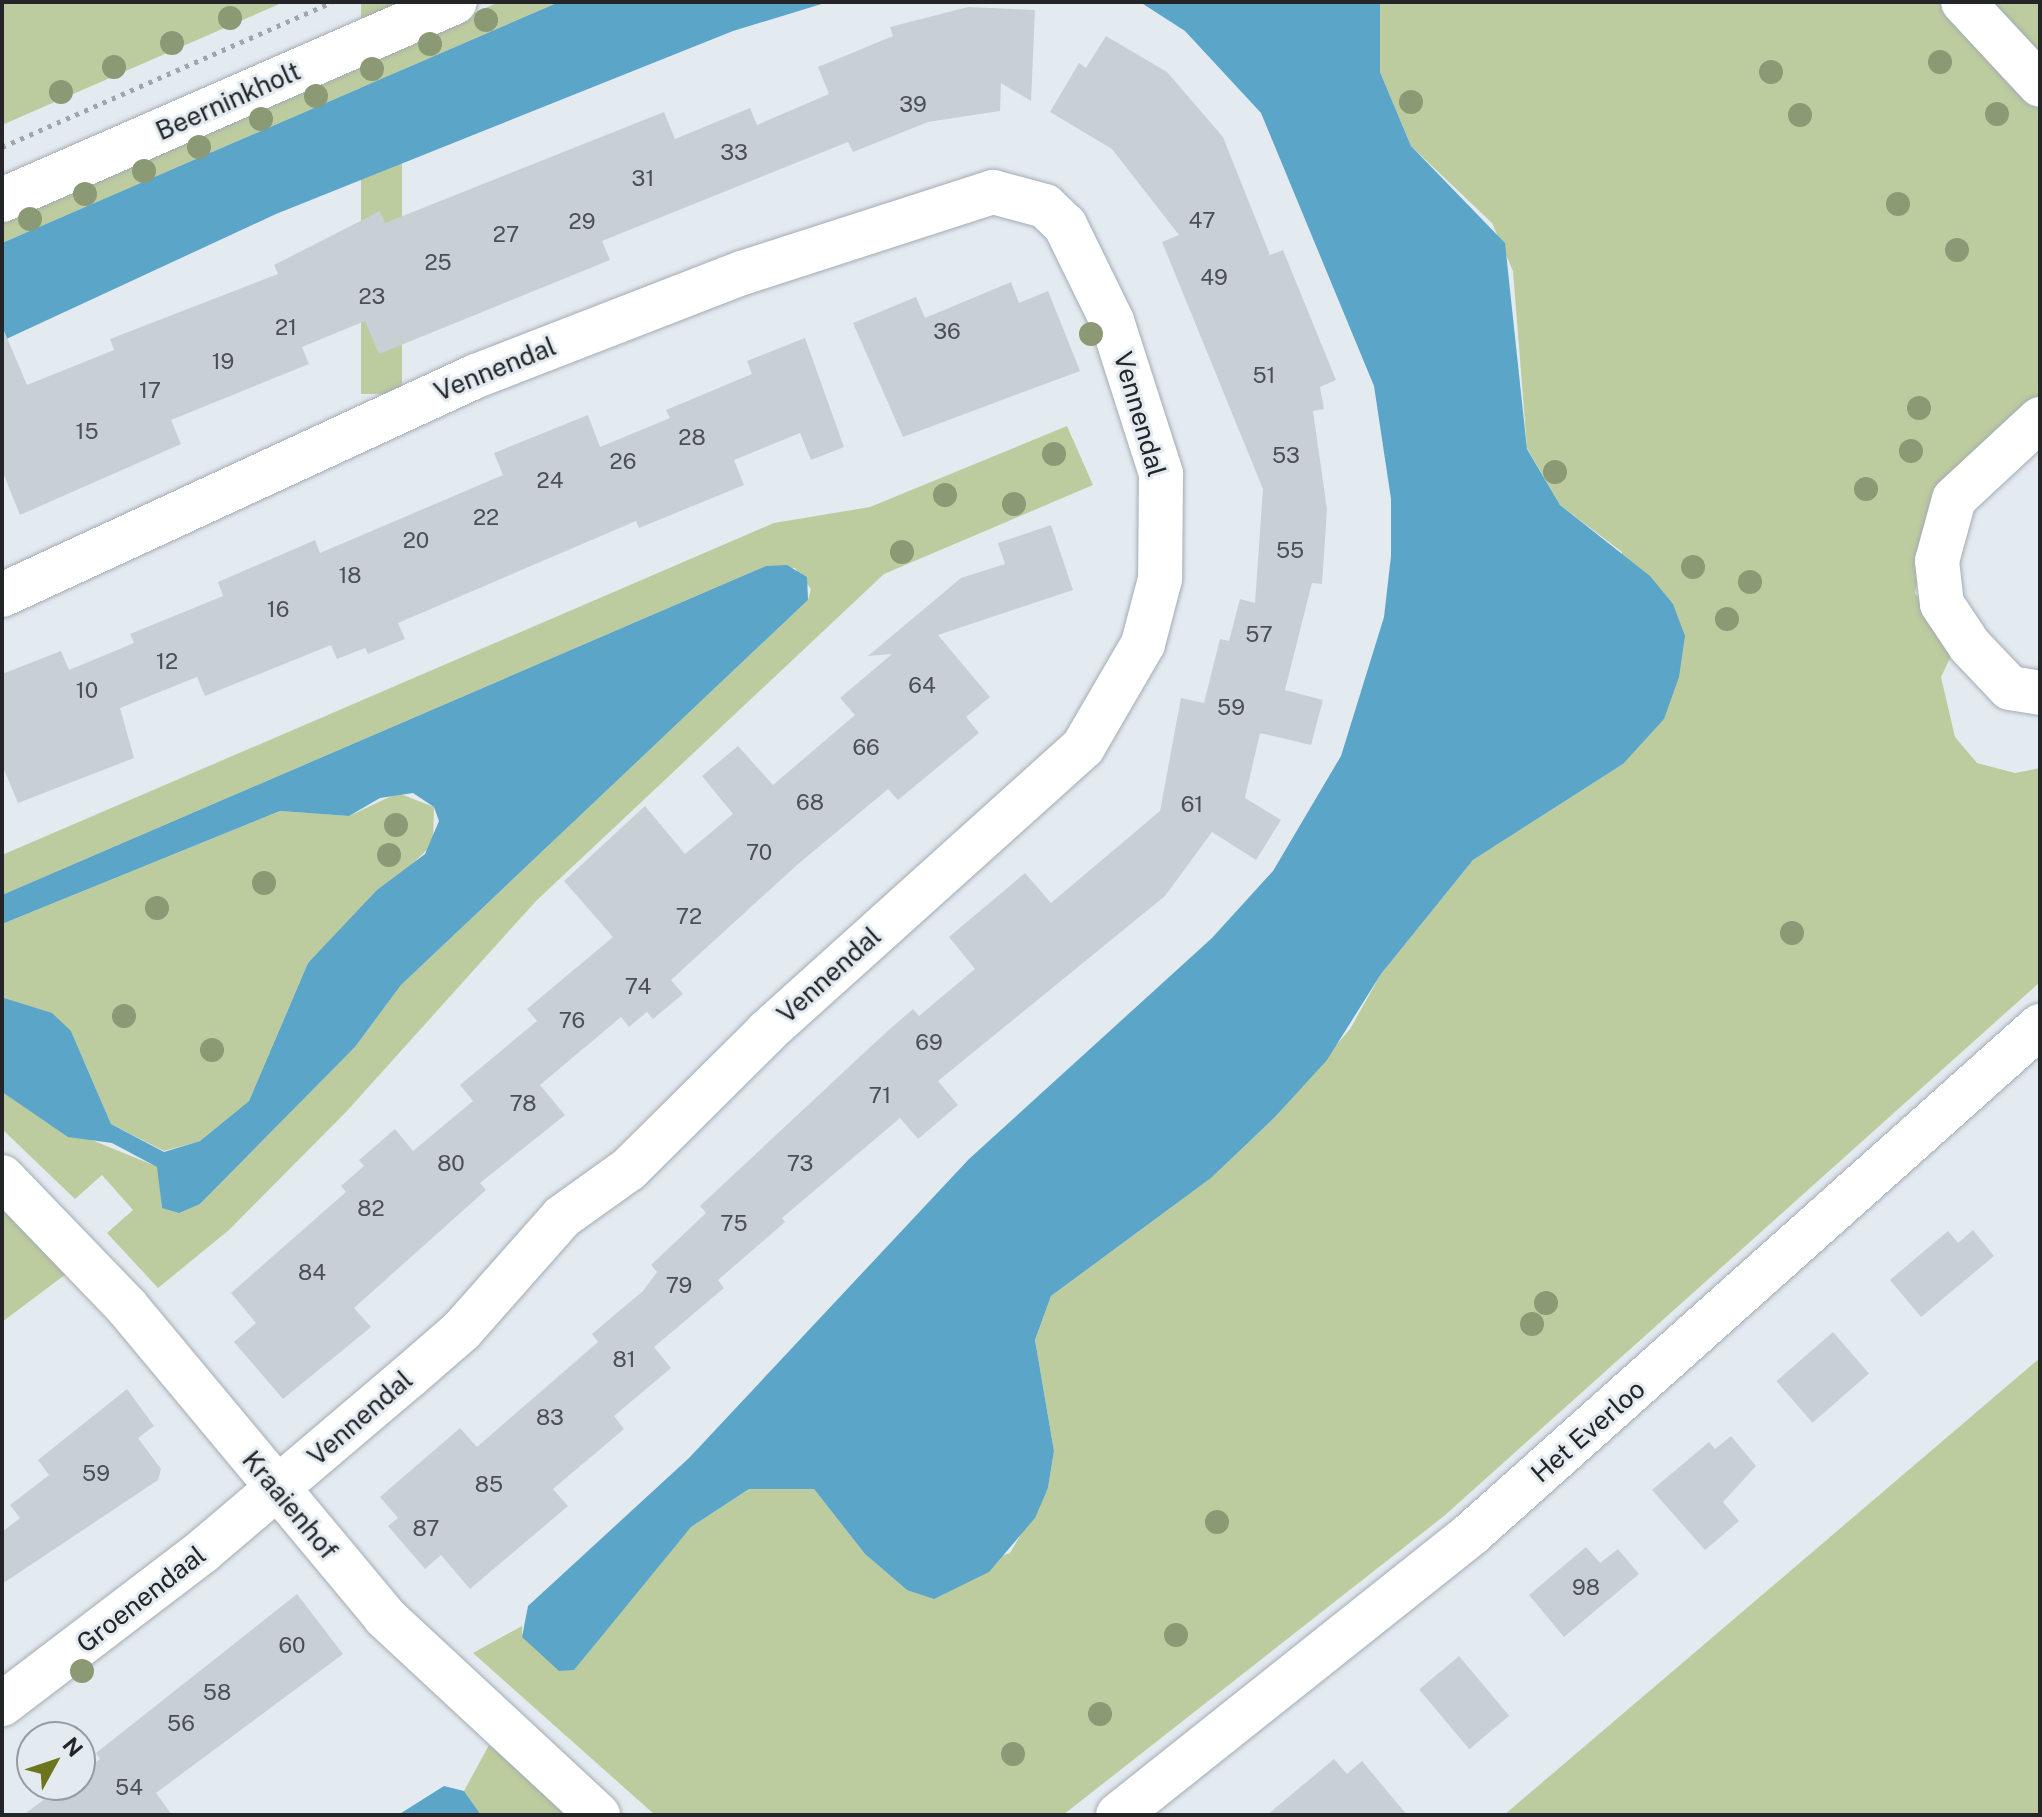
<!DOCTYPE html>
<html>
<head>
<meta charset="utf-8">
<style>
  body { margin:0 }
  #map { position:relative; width:2042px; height:1817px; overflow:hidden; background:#e3ebf1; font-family:"Public Sans",sans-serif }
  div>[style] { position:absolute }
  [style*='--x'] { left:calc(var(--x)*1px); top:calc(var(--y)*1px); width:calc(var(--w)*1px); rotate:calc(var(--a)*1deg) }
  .green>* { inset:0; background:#bccc9f; transform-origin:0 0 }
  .water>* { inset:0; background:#5ba6c8 }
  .building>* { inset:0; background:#c8d0d6; transform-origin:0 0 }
  .path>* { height:5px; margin-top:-2.5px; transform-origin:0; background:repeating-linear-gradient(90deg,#9fa5aa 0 4px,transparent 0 10px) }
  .roads { filter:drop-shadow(0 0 2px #a4abb2) drop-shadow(0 0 2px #a4abb2) }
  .minor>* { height:44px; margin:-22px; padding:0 22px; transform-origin:22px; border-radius:22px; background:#fff }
  .trees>* { width:24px; height:24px; margin:-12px; border-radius:50%; background:#8c9975 }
  span { translate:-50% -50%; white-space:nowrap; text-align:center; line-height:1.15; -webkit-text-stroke:6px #e3ebf1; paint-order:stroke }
  .number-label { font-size:22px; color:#4c5054 }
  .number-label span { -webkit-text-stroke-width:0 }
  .street-label { font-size:26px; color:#232528 }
  .frame { position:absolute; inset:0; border:4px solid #232528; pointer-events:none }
  .north { position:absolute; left:16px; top:1721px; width:80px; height:80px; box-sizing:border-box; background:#e3ebf1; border:2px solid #969ca1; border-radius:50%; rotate:50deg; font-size:22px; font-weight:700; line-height:32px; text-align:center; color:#232528 }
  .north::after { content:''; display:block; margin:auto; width:28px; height:36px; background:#6c741d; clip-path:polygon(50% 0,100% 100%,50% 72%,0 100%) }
</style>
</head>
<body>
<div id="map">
  <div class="green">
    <div style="clip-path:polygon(2px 2px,284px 2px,2px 125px)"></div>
    <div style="left:361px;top:2px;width:41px;height:392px"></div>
    <div style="clip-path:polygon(499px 2px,559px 2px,2px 243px,2px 219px)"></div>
    <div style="clip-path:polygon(1380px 2px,2040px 2px,2040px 399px,1923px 549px,1915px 593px,1953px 652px,1941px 677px,1955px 737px,1977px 763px,2015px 773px,2040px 768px,2040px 982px,1444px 1516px,1063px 1815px,655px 1815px,473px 1653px,522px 1626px,522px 1637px,651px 1573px,691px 1527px,749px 1489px,814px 1489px,865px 1554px,907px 1590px,1010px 1553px,1048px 1488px,1054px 1451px,1035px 1340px,1051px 1296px,1211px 1178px,1274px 1118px,1350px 1029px,1381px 974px,1473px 860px,1623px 764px,1622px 552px,1560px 505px,1527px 448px,1513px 271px,1492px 223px,1411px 146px,1380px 72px)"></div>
    <div style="clip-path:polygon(1067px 426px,1093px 485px,884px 574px,536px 901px,346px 1112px,229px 1230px,158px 1288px,107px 1233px,133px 1210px,102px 1175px,75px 1199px,2px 1129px,2px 1092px,45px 1121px,158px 1167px,162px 1208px,200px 1204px,355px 1047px,401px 985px,808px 600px,811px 589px,795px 568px,766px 566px,2px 895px,2px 855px,774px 523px,870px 507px)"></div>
    <div style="clip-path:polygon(398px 793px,434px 807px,433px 844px,308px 963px,249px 1101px,200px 1141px,164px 1151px,111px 1124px,71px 1031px,2px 998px,2px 924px,280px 811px,349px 816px)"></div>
    <div style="clip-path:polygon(2px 1199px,70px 1271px,2px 1322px)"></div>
    <div style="clip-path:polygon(2040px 1358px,2040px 1815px,1504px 1815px)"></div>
    <div style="clip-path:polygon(489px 1745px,570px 1815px,481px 1815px,464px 1791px)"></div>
  </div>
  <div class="water">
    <div style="clip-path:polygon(559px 2px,828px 2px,733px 31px,276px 214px,2px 341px,2px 243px)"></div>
    <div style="clip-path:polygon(1140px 2px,1380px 2px,1380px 72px,1411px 146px,1505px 243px,1527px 449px,1560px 505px,1650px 576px,1673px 604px,1685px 636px,1679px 677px,1664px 719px,1623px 764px,1473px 860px,1381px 974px,1327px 1060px,1274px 1118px,1211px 1178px,1051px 1296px,1035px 1340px,1054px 1451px,1048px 1488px,1035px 1518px,989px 1572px,934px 1599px,907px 1590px,865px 1554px,814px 1489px,749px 1489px,691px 1527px,574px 1670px,559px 1671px,522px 1637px,528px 1606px,689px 1458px,969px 1159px,1212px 938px,1273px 871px,1341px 756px,1384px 617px,1391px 556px,1391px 499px,1374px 386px,1261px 113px,1185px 31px)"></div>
    <div style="clip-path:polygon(787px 565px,807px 577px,808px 600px,401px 985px,355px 1047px,200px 1204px,179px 1213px,162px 1208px,157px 1167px,112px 1143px,68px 1137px,2px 1092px,4px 998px,52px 1013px,71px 1031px,111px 1124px,164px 1152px,200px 1141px,249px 1101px,308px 963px,377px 890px,425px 854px,439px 821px,434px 807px,413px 793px,380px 798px,349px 816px,280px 811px,2px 924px,2px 895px,766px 566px)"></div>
    <div style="clip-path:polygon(444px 1786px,464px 1791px,481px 1815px,398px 1815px)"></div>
  </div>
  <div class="building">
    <div style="clip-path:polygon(968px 7px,1035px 10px,1031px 101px,1001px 83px,1000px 111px,928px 122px,853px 152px,848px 142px,602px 241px,610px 260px,379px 354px,365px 321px,302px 347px,309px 364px,171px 420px,181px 444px,20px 515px,2px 470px,2px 326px,27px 385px,114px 350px,110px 339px,278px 274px,274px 265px,380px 211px,385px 223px,664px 112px,675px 139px,750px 108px,757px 125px,829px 94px,818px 67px,893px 36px,890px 27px)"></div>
    <div style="clip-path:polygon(1106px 36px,1167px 72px,1223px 137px,1270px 255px,1283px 250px,1336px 380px,1320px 387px,1324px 409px,1313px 411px,1327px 509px,1322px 584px,1312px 583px,1285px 690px,1323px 700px,1311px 745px,1260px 733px,1245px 798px,1281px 820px,1256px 860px,1212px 832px,1165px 896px,938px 1081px,958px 1105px,918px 1139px,900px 1118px,782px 1218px,785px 1222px,718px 1280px,724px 1288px,654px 1347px,671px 1368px,614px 1416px,624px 1429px,553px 1489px,568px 1506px,470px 1589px,441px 1555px,425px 1569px,388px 1526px,398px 1518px,380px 1497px,460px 1428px,477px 1447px,598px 1342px,592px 1334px,643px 1291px,657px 1272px,651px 1265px,706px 1213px,700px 1206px,881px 1037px,913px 1009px,919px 1016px,975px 969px,949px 937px,1025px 873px,1051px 903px,1160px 811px,1181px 698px,1204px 703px,1220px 639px,1229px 641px,1240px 599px,1255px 603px,1263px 489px,1162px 242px,1179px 235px,1112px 149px,1050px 112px,1079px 63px,1086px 68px)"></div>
    <div style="clip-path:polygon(1011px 282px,1019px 303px,1048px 291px,1080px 371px,903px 437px,853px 323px,916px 297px,925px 318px)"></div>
    <div style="clip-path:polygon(805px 338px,844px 447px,811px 460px,800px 433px,734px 460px,744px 485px,639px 528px,636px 521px,398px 623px,405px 639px,368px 654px,365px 648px,337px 659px,331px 645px,205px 696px,197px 677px,120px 708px,134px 758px,18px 803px,2px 765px,2px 674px,61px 651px,69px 670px,134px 643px,130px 634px,223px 596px,218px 582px,315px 540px,320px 553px,503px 475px,494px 453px,588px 415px,600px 447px,670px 418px,666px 410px,752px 374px,747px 361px)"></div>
    <div style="clip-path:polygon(1051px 525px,1073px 590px,938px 635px,990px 697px,966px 717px,979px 733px,898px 800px,888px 789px,797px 865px,671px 980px,683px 994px,653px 1019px,647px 1012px,629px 1027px,621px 1017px,540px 1085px,565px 1115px,480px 1183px,486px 1190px,354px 1308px,371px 1327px,283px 1399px,234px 1342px,256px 1323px,231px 1293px,346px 1192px,341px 1186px,364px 1166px,359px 1160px,395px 1129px,413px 1151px,473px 1101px,460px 1085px,537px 1021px,527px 1009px,613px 937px,564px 881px,645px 806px,685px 854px,733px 814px,702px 776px,738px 746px,773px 785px,855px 715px,840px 698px,892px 654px,868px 656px,961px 578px,1005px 564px,998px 543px)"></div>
    <div style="clip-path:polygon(1973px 1230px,1994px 1256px,1921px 1317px,1890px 1280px,1948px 1231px,1958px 1243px)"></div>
    <div style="left:1833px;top:1332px;width:55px;height:75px;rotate:49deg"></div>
    <div style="clip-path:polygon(127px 1389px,154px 1426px,138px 1438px,161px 1469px,158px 1480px,2px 1584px,2px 1532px,20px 1518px,10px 1505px,49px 1475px,38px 1460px)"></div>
    <div style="clip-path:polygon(1731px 1436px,1756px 1466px,1723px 1502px,1739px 1521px,1705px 1550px,1652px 1490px,1709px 1442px,1715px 1449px)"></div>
    <div style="clip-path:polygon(1586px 1547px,1600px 1563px,1618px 1549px,1639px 1574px,1564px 1637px,1529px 1595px)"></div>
    <div style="clip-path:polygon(297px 1594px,343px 1654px,156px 1793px,172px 1815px,23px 1815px,64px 1785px,80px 1785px,80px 1774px,100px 1759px,96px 1753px)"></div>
    <div style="left:1459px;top:1656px;width:78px;height:52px;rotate:50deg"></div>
    <div style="clip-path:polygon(1334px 1759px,1347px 1774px,1362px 1761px,1407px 1815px,1267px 1815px)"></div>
  </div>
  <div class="path">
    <div style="--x:2;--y:147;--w:360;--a:-23.7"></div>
  </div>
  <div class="roads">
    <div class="minor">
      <div style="--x:1963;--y:2;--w:113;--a:47.1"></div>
      <div style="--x:2;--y:200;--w:494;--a:-23.6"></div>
      <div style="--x:2040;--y:419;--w:117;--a:137.1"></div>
      <div style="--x:1954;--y:499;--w:64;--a:105.3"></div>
      <div style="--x:1937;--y:561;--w:43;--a:83.4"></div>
      <div style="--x:1942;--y:604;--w:50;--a:56.3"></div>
      <div style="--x:1970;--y:646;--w:58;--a:46.4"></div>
      <div style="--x:2010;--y:688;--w:30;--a:9"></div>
      <div style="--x:2;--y:595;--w:522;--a:-24.8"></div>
      <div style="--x:476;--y:376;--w:285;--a:-21.2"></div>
      <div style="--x:742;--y:273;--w:264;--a:-17.9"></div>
      <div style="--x:993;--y:192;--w:54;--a:15.1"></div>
      <div style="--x:1045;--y:206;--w:28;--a:44"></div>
      <div style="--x:1065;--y:225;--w:107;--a:63.9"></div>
      <div style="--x:1112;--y:321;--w:161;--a:72.2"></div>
      <div style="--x:1161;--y:474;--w:105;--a:90.5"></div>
      <div style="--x:1160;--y:579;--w:67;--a:104.7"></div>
      <div style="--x:1143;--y:644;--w:119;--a:120.2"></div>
      <div style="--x:1083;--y:747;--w:426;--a:138"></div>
      <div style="--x:767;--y:1032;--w:194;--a:135.2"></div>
      <div style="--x:629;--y:1169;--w:82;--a:144.4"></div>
      <div style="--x:562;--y:1217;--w:152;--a:131.5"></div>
      <div style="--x:461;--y:1331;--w:70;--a:139"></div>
      <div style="--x:408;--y:1377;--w:269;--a:139.7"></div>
      <div style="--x:203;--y:1551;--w:253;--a:142.7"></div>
      <div style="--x:2;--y:1177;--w:180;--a:46.1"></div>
      <div style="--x:127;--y:1307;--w:403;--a:50.2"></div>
      <div style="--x:385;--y:1617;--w:291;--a:42.9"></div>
      <div style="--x:1118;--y:1815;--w:451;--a:-38.5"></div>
      <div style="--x:1471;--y:1534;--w:763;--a:-41.76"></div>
    </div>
  </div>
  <div class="trees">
    <div style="left:230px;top:18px"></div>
    <div style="left:486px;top:20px"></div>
    <div style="left:172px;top:43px"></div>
    <div style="left:430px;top:44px"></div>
    <div style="left:1940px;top:62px"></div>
    <div style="left:114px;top:67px"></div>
    <div style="left:372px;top:69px"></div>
    <div style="left:1771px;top:72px"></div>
    <div style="left:61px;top:92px"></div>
    <div style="left:316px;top:96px"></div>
    <div style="left:1411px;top:102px"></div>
    <div style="left:1997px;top:114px"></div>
    <div style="left:1800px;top:115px"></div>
    <div style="left:261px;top:119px"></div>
    <div style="left:199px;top:147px"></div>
    <div style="left:144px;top:171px"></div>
    <div style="left:85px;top:194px"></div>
    <div style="left:1898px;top:204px"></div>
    <div style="left:30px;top:219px"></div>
    <div style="left:1957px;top:250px"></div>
    <div style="left:1091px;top:334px"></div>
    <div style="left:1919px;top:408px"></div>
    <div style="left:1911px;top:451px"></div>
    <div style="left:1054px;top:454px"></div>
    <div style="left:1555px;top:472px"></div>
    <div style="left:1866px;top:489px"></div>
    <div style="left:945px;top:495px"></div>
    <div style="left:1014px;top:504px"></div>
    <div style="left:902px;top:552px"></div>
    <div style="left:1693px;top:567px"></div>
    <div style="left:1750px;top:582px"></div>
    <div style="left:1727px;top:619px"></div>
    <div style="left:396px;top:825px"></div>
    <div style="left:389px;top:855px"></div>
    <div style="left:264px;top:883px"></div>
    <div style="left:157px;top:908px"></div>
    <div style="left:1792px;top:933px"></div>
    <div style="left:124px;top:1016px"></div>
    <div style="left:212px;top:1050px"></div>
    <div style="left:1546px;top:1303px"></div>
    <div style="left:1532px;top:1324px"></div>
    <div style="left:1217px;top:1522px"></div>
    <div style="left:1176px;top:1635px"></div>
    <div style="left:82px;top:1671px"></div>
    <div style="left:1100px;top:1714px"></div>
    <div style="left:1013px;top:1754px"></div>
  </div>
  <div class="number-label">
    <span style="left:913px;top:105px">39</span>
    <span style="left:734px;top:153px">33</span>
    <span style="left:643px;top:179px">31</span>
    <span style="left:1202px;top:221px">47</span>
    <span style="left:582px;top:222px">29</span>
    <span style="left:506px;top:235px">27</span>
    <span style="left:438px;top:263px">25</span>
    <span style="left:1214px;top:278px">49</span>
    <span style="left:372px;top:297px">23</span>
    <span style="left:286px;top:328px">21</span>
    <span style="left:947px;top:332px">36</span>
    <span style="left:223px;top:362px">19</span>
    <span style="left:1264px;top:376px">51</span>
    <span style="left:150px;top:391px">17</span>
    <span style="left:87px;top:432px">15</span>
    <span style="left:692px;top:438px">28</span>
    <span style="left:1286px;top:456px">53</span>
    <span style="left:623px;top:462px">26</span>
    <span style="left:550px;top:481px">24</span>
    <span style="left:486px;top:518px">22</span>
    <span style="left:416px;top:541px">20</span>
    <span style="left:1290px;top:551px">55</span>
    <span style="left:350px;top:576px">18</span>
    <span style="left:278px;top:610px">16</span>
    <span style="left:1259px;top:635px">57</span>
    <span style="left:167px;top:662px">12</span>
    <span style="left:922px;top:686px">64</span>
    <span style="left:87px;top:691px">10</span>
    <span style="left:1231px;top:708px">59</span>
    <span style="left:866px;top:748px">66</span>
    <span style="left:810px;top:803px">68</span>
    <span style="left:1192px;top:805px">61</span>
    <span style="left:759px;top:853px">70</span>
    <span style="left:689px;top:917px">72</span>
    <span style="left:638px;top:987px">74</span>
    <span style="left:572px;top:1021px">76</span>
    <span style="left:929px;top:1043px">69</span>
    <span style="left:880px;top:1096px">71</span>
    <span style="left:523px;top:1104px">78</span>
    <span style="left:451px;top:1164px">80</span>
    <span style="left:800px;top:1164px">73</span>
    <span style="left:371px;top:1209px">82</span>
    <span style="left:734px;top:1224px">75</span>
    <span style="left:312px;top:1273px">84</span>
    <span style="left:679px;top:1286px">79</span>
    <span style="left:624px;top:1360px">81</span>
    <span style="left:550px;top:1418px">83</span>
    <span style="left:96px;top:1474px">59</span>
    <span style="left:489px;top:1485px">85</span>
    <span style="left:426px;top:1529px">87</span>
    <span style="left:1586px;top:1588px">98</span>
    <span style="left:292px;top:1646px">60</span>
    <span style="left:217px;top:1693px">58</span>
    <span style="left:181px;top:1724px">56</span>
    <span style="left:129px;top:1788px">54</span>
  </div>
  <div class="street-label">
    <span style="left:228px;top:101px;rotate:-24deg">Beerninkholt</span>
    <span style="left:495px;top:369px;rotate:-22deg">Vennendal</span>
    <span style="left:1140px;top:414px;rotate:74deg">Vennendal</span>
    <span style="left:829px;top:975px;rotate:-42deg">Vennendal</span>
    <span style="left:360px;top:1418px;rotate:-41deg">Vennendal</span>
    <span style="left:1588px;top:1431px;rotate:-41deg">Het Everloo</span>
    <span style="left:290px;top:1505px;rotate:50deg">Kraaienhof</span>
    <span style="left:141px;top:1599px;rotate:-38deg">Groenendaal</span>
  </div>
  <div class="frame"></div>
  <div class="north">N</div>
</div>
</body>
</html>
